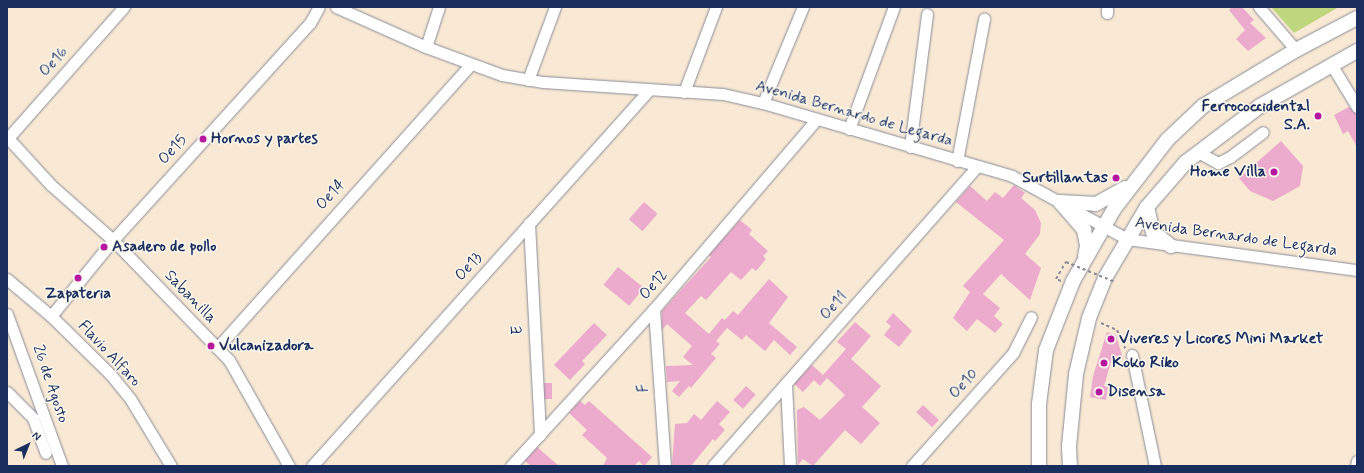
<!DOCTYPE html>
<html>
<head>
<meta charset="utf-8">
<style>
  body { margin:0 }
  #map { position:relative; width:1364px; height:473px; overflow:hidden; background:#f8e8d4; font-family:Mynerve,sans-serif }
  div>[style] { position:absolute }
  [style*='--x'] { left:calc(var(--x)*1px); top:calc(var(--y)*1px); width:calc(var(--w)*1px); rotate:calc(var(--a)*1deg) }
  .green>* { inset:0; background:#bed77c }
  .building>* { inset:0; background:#ecaacc; transform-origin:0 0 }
  .path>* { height:2px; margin-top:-1px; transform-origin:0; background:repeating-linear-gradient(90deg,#8a8c99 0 3px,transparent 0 6px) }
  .roads { filter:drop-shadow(0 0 1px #8a8c99) drop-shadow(0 0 1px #8a8c99) }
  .minor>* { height:11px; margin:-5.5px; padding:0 5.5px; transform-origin:5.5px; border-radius:5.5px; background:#fff }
  .major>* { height:14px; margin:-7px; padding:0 7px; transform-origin:7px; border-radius:7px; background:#fff }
  .path-bridge>* { height:2px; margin-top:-1px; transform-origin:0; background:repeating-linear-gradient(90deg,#8a8c99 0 3px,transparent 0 6px) }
  .dots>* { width:11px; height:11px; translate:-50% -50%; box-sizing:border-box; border:2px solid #fbf7ec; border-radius:50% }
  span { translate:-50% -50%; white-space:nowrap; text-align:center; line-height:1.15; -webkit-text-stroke:3px #fbf7ec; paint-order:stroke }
  .street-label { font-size:16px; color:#1b2f5e }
  .poi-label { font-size:16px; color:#1b2f5e; font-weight:700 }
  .right { translate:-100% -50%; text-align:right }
  .left { translate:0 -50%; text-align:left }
  .frame { position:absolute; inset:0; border:8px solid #1b2f5e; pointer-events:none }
  .north { position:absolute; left:8px; top:425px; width:40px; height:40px; -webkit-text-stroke:3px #fbf7ec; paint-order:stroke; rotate:43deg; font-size:11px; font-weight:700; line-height:16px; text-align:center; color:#1b2f5e }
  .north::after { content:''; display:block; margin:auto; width:14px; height:18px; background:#1b2f5e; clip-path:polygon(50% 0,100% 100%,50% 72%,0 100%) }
</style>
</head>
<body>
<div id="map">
  <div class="green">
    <div style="clip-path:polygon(1271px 7px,1339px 7px,1294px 33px)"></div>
  </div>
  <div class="building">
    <div style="clip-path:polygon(1232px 7px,1242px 7px,1254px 20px,1250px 23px,1266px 38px,1248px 51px,1236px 39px,1245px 30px,1229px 10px)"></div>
    <div style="clip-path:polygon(1349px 107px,1357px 114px,1357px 147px,1348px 131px,1343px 134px,1334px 115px)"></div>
    <div style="clip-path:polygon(1281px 141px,1303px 166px,1300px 186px,1273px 201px,1250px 191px,1239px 178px)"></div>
    <div style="clip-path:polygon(1014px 185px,1025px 193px,1021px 198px,1035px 210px,1041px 223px,1040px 234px,1025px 254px,1041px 268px,1030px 300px,1001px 274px,983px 294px,1000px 308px,994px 316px,1003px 324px,995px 333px,977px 319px,967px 331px,953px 318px,970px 292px,963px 286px,1004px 240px,956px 202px,970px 186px,987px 201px,995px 192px,1003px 198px)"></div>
    <div style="left:644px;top:202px;width:18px;height:23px;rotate:41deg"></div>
    <div style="clip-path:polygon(740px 220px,752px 230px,749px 234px,768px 251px,763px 256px,766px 259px,756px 271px,752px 268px,741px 280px,731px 272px,706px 300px,701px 296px,685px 313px,709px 334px,722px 318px,725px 320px,733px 311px,738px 315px,769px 279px,788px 297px,769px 323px,797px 347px,790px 355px,774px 340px,765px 351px,746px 335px,742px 340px,727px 328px,716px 341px,720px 344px,711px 354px,716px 358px,691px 388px,689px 386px,679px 397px,672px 391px,680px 381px,667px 382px,666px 366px,693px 365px,683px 357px,692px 346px,667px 324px,662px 330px,662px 311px,711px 257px,709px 255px)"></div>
    <div style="left:618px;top:267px;width:33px;height:23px;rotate:39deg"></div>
    <div style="clip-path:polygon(893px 313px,912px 331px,899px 347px,884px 335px,891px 326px,886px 322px)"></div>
    <div style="clip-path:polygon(855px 322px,871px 336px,851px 359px,881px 386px,862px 407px,880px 423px,861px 444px,845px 430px,813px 466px,803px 459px,798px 465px,797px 410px,804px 407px,820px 420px,845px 395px,827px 378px,820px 386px,814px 380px,803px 392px,794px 384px,812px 365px,823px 375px,846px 349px,837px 342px)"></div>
    <div style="clip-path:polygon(594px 323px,607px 335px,582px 361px,585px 364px,570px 380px,554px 365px)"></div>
    <div style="clip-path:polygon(1107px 332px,1116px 335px,1123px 359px,1113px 355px,1104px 386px,1108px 387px,1106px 400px,1090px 397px,1093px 376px)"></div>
    <div style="left:544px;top:383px;width:8px;height:16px"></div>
    <div style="left:746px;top:386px;width:13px;height:19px;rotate:42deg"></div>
    <div style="clip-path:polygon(580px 401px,585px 405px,589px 401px,652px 457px,644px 466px,639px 461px,634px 466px,603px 466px,607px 458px,582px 435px,587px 430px,569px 413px)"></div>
    <div style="clip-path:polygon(717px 401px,730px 412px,719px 424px,725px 430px,715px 441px,713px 439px,691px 466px,672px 466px,675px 424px,687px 423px,694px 414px,701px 420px)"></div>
    <div style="left:923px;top:405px;width:22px;height:10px;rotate:43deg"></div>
    <div style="clip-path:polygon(537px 447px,559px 466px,531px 466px,525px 461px)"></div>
  </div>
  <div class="path">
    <div style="--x:1061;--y:281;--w:5;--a:-158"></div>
    <div style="--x:1056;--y:279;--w:20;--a:-60"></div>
    <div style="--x:1101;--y:323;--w:17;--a:24"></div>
    <div style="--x:1117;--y:330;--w:20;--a:66"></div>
  </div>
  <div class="roads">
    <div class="minor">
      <div style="--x:336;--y:7;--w:98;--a:24"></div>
      <div style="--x:426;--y:47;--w:81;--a:20.2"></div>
      <div style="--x:502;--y:75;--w:42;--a:9.7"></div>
      <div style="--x:543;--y:82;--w:180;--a:3.8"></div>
      <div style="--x:723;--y:94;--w:41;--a:12.7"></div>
      <div style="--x:763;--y:103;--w:259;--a:16.3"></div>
      <div style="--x:1012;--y:176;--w:131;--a:28.7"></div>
      <div style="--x:1127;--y:239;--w:232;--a:7.7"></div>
      <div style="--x:1259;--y:7;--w:57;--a:49.3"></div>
      <div style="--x:1107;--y:13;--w:6;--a:-90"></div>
      <div style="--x:426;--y:47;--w:42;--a:-72"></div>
      <div style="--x:1331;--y:64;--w:50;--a:58.8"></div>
      <div style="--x:528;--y:80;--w:78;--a:-69.7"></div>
      <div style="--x:684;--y:92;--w:91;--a:-69.4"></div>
      <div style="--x:763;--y:103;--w:104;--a:-67.4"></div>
      <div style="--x:849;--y:129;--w:130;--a:-69.8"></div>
      <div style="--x:7;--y:137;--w:65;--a:47.5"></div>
      <div style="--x:51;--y:185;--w:83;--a:41.6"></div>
      <div style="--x:113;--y:240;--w:167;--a:46"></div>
      <div style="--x:229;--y:360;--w:122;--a:60.5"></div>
      <div style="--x:8;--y:138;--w:175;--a:-48.5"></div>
      <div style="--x:910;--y:147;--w:134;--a:-82.7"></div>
      <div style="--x:1198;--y:152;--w:23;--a:29"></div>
      <div style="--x:1218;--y:163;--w:13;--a:-27"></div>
      <div style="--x:1230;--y:157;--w:41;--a:-37.1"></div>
      <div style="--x:957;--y:161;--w:145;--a:-79.2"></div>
      <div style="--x:529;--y:223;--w:212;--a:87"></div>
      <div style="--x:7;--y:279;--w:57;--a:40.1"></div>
      <div style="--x:51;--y:316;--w:84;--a:44.5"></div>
      <div style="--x:111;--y:375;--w:32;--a:51"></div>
      <div style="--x:131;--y:400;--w:77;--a:58.8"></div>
      <div style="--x:654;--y:309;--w:157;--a:86"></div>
      <div style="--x:7;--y:314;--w:162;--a:70.1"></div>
      <div style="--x:51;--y:316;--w:98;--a:-50.8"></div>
      <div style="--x:113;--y:240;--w:293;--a:-47.8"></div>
      <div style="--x:310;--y:23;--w:18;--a:-61"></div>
      <div style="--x:217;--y:348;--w:380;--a:-48.2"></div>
      <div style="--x:1132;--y:355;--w:113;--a:78.3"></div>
      <div style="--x:786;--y:384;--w:82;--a:87.2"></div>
      <div style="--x:7;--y:392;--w:37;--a:45"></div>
      <div style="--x:33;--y:418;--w:37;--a:70"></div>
      <div style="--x:312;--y:466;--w:505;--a:-48.13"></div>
      <div style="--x:511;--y:466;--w:212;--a:-47.7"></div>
      <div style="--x:654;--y:309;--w:249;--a:-49.4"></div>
      <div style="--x:713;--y:466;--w:399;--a:-48.6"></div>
      <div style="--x:912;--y:466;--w:152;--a:-48.2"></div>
      <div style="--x:1013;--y:353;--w:40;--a:-63.4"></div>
      <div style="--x:1356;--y:466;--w:5;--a:-79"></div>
    </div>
    <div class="major">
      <div style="--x:1060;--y:202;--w:36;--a:3"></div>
      <div style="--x:1096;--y:204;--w:33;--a:-29"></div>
      <div style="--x:1060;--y:202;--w:37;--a:49"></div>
      <div style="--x:1084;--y:230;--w:16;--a:79"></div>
      <div style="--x:1087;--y:246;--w:10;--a:101"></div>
      <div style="--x:1147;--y:207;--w:26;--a:77"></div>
      <div style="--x:1153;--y:232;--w:23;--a:38"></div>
      <div style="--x:1039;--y:466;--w:62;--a:-90"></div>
      <div style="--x:1039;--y:404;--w:54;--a:-82.6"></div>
      <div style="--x:1046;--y:350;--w:74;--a:-68.6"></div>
      <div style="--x:1073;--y:281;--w:83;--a:-60.3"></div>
      <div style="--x:1114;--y:209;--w:88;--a:-52.4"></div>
      <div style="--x:1168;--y:139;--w:48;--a:-43.3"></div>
      <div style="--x:1203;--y:106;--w:109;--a:-31.1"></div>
      <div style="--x:1296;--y:50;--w:69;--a:-27.7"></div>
      <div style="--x:1070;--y:466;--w:20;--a:-93"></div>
      <div style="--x:1069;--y:446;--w:72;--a:-84.4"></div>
      <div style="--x:1076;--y:374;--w:57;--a:-76.9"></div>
      <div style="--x:1089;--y:318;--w:43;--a:-68.2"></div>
      <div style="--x:1105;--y:278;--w:82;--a:-59.4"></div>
      <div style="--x:1147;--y:207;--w:60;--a:-49.1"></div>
      <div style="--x:1186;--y:162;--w:93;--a:-37.1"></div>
      <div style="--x:1260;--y:106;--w:112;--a:-29.6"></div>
    </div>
  </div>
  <div class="path-bridge">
    <div style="--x:1066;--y:262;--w:53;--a:22.2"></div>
  </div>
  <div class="dots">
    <div style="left:1318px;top:116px;background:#b5179e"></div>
    <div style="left:203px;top:139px;background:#b5179e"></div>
    <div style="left:1274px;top:172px;background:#b5179e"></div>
    <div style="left:1116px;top:178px;background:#b5179e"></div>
    <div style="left:104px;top:247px;background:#b5179e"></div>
    <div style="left:78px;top:278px;background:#b5179e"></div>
    <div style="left:1111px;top:339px;background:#b5179e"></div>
    <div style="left:211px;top:346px;background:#b5179e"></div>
    <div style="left:1104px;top:363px;background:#b5179e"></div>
    <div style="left:1099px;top:392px;background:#b5179e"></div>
  </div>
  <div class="street-label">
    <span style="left:54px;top:62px;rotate:-48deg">Oe16</span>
    <span style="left:854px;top:114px;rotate:16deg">Avenida Bernardo de Legarda</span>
    <span style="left:173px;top:150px;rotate:-48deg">Oe15</span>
    <span style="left:331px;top:195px;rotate:-48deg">Oe14</span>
    <span style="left:1236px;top:237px;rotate:8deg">Avenida Bernardo de Legarda</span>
    <span style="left:469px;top:267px;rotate:-48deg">Oe13</span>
    <span style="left:654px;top:285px;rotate:-49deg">Oe12</span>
    <span style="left:190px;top:297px;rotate:46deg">Sabanilla</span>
    <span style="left:834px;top:306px;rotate:-49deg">Oe11</span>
    <span style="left:518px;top:330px;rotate:-93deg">E</span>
    <span style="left:109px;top:354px;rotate:47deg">Flavio Alfaro</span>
    <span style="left:50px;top:384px;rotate:71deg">26 de Agosto</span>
    <span style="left:964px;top:384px;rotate:-48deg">Oe10</span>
    <span style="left:644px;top:388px;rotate:-94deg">F</span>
  </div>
  <div class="poi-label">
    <span class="right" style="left:1310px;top:116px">Ferrococcidental<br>S.A.</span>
    <span class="left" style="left:211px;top:139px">Hornos y partes</span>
    <span class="right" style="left:1266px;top:172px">Home Villa</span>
    <span class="right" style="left:1108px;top:178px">Surtillantas</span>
    <span class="left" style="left:112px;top:247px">Asadero de pollo</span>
    <span style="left:78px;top:294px">Zapateria</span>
    <span class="left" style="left:1119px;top:339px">Viveres y Licores Mini Market</span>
    <span class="left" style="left:219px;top:346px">Vulcanizadora</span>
    <span class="left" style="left:1112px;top:363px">Koko Riko</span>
    <span class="left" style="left:1107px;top:392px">Disensa</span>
  </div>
  <div class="frame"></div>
  <div class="north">N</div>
</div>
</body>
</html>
